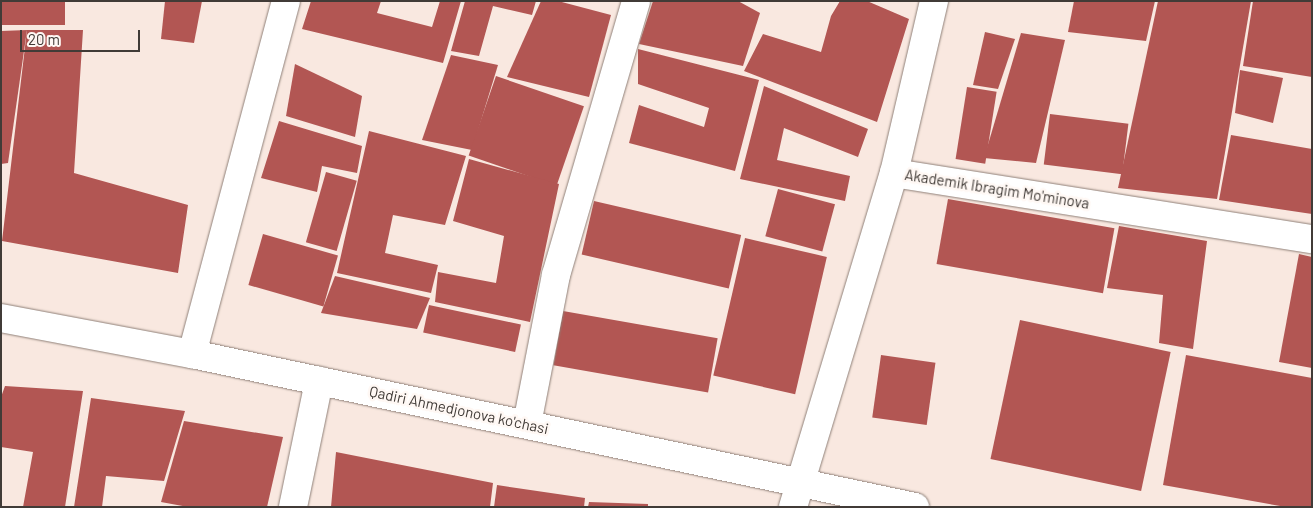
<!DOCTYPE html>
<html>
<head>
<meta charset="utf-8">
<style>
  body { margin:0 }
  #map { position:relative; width:1313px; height:508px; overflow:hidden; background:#f9e8e0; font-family:Barlow,sans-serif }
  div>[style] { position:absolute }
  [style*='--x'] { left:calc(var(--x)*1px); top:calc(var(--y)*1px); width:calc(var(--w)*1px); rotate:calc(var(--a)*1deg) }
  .building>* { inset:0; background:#b25653; transform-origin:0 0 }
  .roads { filter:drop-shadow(0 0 1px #8f8078) drop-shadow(0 0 1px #8f8078) }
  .minor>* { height:28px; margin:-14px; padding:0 14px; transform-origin:14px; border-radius:14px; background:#fff }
  .tertiary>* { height:28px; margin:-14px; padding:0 14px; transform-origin:14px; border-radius:14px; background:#fff }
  span { translate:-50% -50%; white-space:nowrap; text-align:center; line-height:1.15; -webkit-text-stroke:5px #fff8f4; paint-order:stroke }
  .street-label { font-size:15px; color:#413b37 }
  .frame { position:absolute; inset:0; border:2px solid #413b37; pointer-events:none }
  .scale { position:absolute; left:20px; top:30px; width:120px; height:22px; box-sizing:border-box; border:2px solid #413b37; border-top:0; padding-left:6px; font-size:15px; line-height:18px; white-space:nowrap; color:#413b37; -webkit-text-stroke:4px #fff8f4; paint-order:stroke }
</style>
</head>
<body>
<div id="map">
  <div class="building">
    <div style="left:1px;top:1px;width:64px;height:24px"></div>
    <div style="clip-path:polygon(165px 1px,202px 1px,194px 43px,161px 39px)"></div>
    <div style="clip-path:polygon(311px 1px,381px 1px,377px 13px,432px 27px,440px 1px,461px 1px,443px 63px,302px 29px)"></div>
    <div style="clip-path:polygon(465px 1px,536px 1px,532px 15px,493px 6px,479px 56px,451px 51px)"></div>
    <div style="clip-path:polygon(541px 1px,558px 1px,611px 15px,589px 97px,507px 77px)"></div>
    <div style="clip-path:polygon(653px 1px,738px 1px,760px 13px,743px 66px,639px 44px)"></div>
    <div style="clip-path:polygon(840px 1px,867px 1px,909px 19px,877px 122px,744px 71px,763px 34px,821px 52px,831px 16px)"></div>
    <div style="clip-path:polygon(1074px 1px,1155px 1px,1146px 41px,1068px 32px)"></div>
    <div style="clip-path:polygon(1158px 1px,1251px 1px,1217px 199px,1118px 188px)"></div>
    <div style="clip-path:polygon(1253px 1px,1312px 1px,1312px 77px,1243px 66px)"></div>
    <div style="clip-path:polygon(27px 30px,8px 163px,1px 164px,1px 31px)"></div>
    <div style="clip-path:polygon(27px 30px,83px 30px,74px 173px,188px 205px,178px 273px,2px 241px)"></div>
    <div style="clip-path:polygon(985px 32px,1015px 39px,998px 89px,973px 85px)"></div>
    <div style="clip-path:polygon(1021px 33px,1065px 40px,1036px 163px,984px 158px)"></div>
    <div style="clip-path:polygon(638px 49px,759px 80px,735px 171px,629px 143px,639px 105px,704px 127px,709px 108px,638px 84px)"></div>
    <div style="clip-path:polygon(451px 55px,498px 65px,472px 150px,422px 140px)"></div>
    <div style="clip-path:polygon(295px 64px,362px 96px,355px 137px,286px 116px)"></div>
    <div style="clip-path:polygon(1240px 70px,1283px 78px,1273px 123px,1235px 113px)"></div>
    <div style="left:496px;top:76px;width:93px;height:84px;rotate:19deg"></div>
    <div style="clip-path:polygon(764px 86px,868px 129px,858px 157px,784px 128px,777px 160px,850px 176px,845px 201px,740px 179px)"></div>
    <div style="left:967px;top:87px;width:30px;height:73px;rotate:9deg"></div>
    <div style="left:1050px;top:114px;width:79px;height:51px;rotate:7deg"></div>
    <div style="clip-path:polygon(279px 121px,362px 146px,357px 173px,322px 166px,317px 192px,261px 178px)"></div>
    <div style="clip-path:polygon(369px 131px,466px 156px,445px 225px,393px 215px,385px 253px,438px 265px,431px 293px,337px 273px)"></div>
    <div style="clip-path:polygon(1231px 135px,1312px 149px,1312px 214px,1219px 200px)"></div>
    <div style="clip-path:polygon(469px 159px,559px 184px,530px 322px,435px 302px,438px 272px,496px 283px,504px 236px,453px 221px)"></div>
    <div style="left:326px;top:172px;width:32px;height:73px;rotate:16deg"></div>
    <div style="left:778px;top:189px;width:59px;height:49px;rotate:15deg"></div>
    <div style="left:948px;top:199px;width:169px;height:66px;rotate:10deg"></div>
    <div style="left:594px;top:201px;width:151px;height:55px;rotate:13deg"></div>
    <div style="clip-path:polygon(1119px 226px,1207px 241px,1193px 349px,1159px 343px,1163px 295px,1107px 288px)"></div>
    <div style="left:263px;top:234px;width:78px;height:53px;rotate:16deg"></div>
    <div style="left:745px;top:238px;width:84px;height:141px;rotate:13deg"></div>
    <div style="clip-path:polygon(1299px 254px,1312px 257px,1312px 368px,1279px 362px)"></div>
    <div style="clip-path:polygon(335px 276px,430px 298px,417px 329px,321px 313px)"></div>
    <div style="left:429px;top:305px;width:94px;height:28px;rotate:12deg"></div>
    <div style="left:563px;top:311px;width:157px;height:55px;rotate:10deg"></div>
    <div style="left:1020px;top:320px;width:154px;height:142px;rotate:12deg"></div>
    <div style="left:881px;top:355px;width:55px;height:63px;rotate:8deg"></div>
    <div style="clip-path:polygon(1186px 355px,1312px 378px,1312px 507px,1286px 507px,1163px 485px)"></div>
    <div style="clip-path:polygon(5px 386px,83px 391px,65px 507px,23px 507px,33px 452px,1px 447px,1px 397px)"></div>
    <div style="clip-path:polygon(91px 398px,185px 411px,164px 481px,106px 476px,102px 507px,74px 507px)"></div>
    <div style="clip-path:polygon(184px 421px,283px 437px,267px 507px,188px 507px,161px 502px)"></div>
    <div style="clip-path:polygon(336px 452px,493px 483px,490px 507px,331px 507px)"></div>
    <div style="clip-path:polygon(497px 485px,585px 498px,584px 507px,494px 507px)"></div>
    <div style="clip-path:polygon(589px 502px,648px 504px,648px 507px,588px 507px)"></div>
  </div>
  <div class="roads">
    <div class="minor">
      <div style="--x:894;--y:173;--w:423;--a:9"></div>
      <div style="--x:192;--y:354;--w:365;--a:-75.1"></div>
      <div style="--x:527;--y:424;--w:152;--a:-79"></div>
      <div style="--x:556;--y:275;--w:285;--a:-73.7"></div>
      <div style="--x:293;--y:507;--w:129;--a:-78.3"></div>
      <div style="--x:793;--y:507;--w:349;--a:-73.2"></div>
      <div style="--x:894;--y:173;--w:177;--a:-76.9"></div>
    </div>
    <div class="tertiary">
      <div style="--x:1;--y:318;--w:194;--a:10.7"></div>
      <div style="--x:192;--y:354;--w:739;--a:11.95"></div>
    </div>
  </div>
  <div class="street-label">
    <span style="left:997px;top:189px;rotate:9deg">Akademik Ibragim Mo'minova</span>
    <span style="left:459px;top:410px;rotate:12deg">Qadiri Ahmedjonova ko'chasi</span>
  </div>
  <div class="frame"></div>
  <div class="scale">20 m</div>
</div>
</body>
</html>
